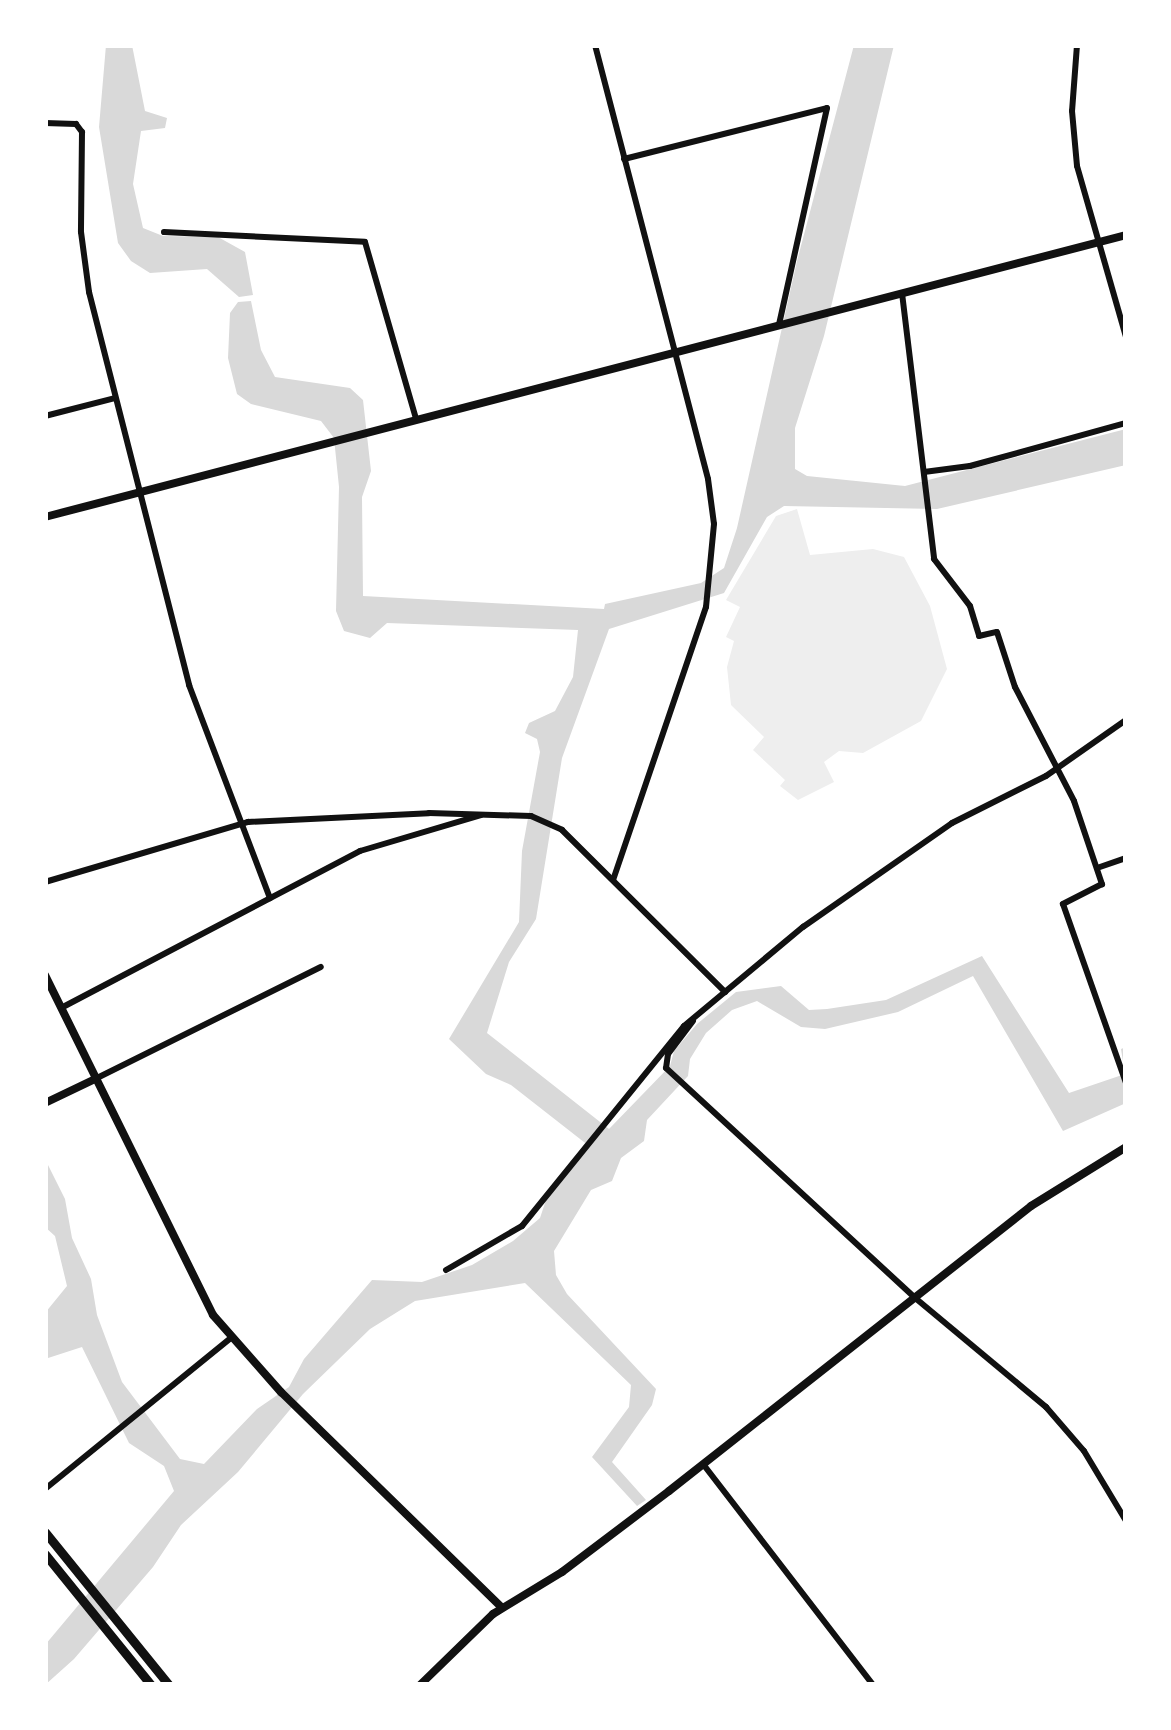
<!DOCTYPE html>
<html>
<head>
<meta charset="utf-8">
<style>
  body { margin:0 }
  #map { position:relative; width:1171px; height:1730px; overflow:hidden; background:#fff; font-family:"Zilla Slab",serif }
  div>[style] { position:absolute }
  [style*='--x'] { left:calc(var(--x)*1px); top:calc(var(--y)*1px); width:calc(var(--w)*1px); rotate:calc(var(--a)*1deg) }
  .green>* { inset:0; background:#eee }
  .water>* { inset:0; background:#d9d9d9 }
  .minor>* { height:6px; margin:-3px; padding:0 3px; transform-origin:3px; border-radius:3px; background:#111 }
  .tertiary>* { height:8px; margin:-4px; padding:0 4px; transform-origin:4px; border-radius:4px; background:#111 }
  .primary>* { height:9px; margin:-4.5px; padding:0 4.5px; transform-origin:4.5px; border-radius:4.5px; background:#111 }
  span { translate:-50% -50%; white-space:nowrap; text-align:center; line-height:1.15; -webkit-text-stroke:9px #fff; paint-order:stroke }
  .frame { position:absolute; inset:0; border:48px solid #fff; pointer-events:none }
</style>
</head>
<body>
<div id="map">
  <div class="green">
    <div style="clip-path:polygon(797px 509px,810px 555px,873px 549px,904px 557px,930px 606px,947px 669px,921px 721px,863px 753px,839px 751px,824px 762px,834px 782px,798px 800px,780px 786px,785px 780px,753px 750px,764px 737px,731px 705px,727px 667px,734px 641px,726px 637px,740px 607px,726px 600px,776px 516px)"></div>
  </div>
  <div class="water">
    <div style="clip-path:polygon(106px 45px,132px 45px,145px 111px,167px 118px,165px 128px,141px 131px,133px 184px,143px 228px,163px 236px,218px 237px,245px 252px,253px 295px,239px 297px,207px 269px,150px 273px,131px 261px,118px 243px,99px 127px)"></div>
    <div style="clip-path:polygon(854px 45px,894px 45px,824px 336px,795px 428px,795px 469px,807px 476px,905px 486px,1126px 429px,1126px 465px,937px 509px,784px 506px,767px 517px,724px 593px,609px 629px,562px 758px,536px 919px,509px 962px,487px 1033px,609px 1129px,670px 1066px,674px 1051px,697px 1024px,736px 992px,781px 986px,809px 1010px,827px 1009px,886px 1000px,982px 956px,1069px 1093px,1125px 1074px,1121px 1049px,1126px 1047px,1126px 1103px,1063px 1131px,973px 976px,898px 1012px,825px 1029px,801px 1027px,757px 1001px,732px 1010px,706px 1033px,690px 1059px,688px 1076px,647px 1120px,644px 1141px,621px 1158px,612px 1181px,591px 1190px,554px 1251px,556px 1275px,567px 1294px,656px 1389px,652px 1405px,612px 1462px,646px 1500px,637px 1506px,592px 1457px,629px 1407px,631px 1385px,525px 1283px,415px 1301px,370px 1329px,303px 1394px,238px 1472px,181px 1525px,153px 1567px,74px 1659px,45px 1685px,45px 1645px,174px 1491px,164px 1466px,129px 1443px,82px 1347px,45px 1359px,45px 1313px,67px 1286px,55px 1236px,45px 1227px,45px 1159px,65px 1199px,72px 1238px,91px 1279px,97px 1315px,122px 1382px,180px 1459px,204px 1464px,257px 1409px,289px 1387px,304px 1359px,372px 1280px,422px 1282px,472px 1265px,513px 1241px,540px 1218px,546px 1200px,589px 1146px,511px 1085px,486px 1074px,449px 1039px,519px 922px,522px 851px,540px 752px,537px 739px,525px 733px,529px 723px,555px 711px,573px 677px,578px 630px,387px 623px,370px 638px,344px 631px,336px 611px,339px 487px,334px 438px,321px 421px,251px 404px,237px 394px,228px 358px,230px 313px,238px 302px,251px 301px,261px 350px,275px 377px,350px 388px,363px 400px,371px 471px,362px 497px,363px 596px,604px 609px,605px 604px,701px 583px,724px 568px,737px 528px,797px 261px)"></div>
  </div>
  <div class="minor">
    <div style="--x:595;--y:45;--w:448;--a:75.4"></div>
    <div style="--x:708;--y:479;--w:45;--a:82.4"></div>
    <div style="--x:714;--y:524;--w:83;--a:95.5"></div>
    <div style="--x:706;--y:607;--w:288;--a:108.8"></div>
    <div style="--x:1077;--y:45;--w:66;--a:94.3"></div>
    <div style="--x:1072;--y:111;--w:55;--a:84.8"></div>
    <div style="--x:1077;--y:166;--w:178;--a:74"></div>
    <div style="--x:45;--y:123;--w:31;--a:2"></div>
    <div style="--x:76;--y:124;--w:10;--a:53"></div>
    <div style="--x:82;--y:132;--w:100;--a:90.6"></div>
    <div style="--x:81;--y:232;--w:61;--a:82.4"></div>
    <div style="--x:89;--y:292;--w:406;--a:75.7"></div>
    <div style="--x:189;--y:685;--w:228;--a:69.2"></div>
    <div style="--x:624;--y:159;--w:209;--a:-14.1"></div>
    <div style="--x:827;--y:108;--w:222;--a:102.5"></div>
    <div style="--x:164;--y:232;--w:201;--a:2.8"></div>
    <div style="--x:365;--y:242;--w:184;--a:73.9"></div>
    <div style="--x:902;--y:293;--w:268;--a:83.1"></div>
    <div style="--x:934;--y:559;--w:59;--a:52.5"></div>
    <div style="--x:970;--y:606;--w:31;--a:73"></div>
    <div style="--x:979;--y:636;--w:18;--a:-13"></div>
    <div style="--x:997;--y:632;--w:58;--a:71.9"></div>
    <div style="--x:1015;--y:687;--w:128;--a:62.6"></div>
    <div style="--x:1074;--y:801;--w:88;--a:71.4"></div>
    <div style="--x:1102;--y:884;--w:44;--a:152.9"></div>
    <div style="--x:1063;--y:904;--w:190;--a:70.6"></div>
    <div style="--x:45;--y:416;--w:72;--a:-14.4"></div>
    <div style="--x:924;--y:472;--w:46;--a:-7.4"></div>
    <div style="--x:970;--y:466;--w:162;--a:-15.4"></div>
    <div style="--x:1097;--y:868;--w:31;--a:-19"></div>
    <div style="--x:45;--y:882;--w:212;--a:-16.5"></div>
    <div style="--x:248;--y:822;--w:181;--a:-2.8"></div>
    <div style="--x:429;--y:813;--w:102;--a:1.7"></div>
    <div style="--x:531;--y:816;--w:34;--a:24"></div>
    <div style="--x:562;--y:830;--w:230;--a:44.8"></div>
    <div style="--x:61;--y:1008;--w:338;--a:-27.7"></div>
    <div style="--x:360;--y:851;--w:126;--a:-16.6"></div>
    <div style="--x:693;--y:1021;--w:41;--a:127.1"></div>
    <div style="--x:668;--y:1054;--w:14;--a:98"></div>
    <div style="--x:666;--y:1068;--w:338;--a:42.7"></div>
    <div style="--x:914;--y:1297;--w:172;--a:39.8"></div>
    <div style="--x:1046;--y:1407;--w:58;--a:49.2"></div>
    <div style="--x:1084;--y:1451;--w:82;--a:59"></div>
    <div style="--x:95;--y:1079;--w:252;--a:-26.4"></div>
    <div style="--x:446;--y:1270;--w:88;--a:-30.1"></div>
    <div style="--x:522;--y:1226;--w:257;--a:-51"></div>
    <div style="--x:684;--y:1026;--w:155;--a:-39.8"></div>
    <div style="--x:803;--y:927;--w:182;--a:-34.9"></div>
    <div style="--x:952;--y:823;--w:105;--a:-26.6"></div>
    <div style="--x:1046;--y:776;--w:98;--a:-35"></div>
    <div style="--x:703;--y:1464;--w:279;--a:52.4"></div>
    <div style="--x:45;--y:1489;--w:240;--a:-39.1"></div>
  </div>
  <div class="tertiary">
    <div style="--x:45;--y:517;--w:1117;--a:-14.62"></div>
    <div style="--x:45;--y:975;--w:379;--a:63.7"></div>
    <div style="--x:213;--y:1315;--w:103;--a:48.6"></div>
    <div style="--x:281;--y:1392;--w:309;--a:44.3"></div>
    <div style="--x:45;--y:1103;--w:55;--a:-25.6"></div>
    <div style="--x:420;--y:1685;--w:102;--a:-44.2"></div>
    <div style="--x:493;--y:1614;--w:81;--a:-31.3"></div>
    <div style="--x:562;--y:1572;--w:134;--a:-37.1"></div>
    <div style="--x:669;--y:1491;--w:461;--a:-38.2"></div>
    <div style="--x:1031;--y:1206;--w:112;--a:-31.8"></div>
  </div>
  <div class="primary">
    <div style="--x:45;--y:1532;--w:197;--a:51"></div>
    <div style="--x:45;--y:1554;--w:169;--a:51"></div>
  </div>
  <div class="frame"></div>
</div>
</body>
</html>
